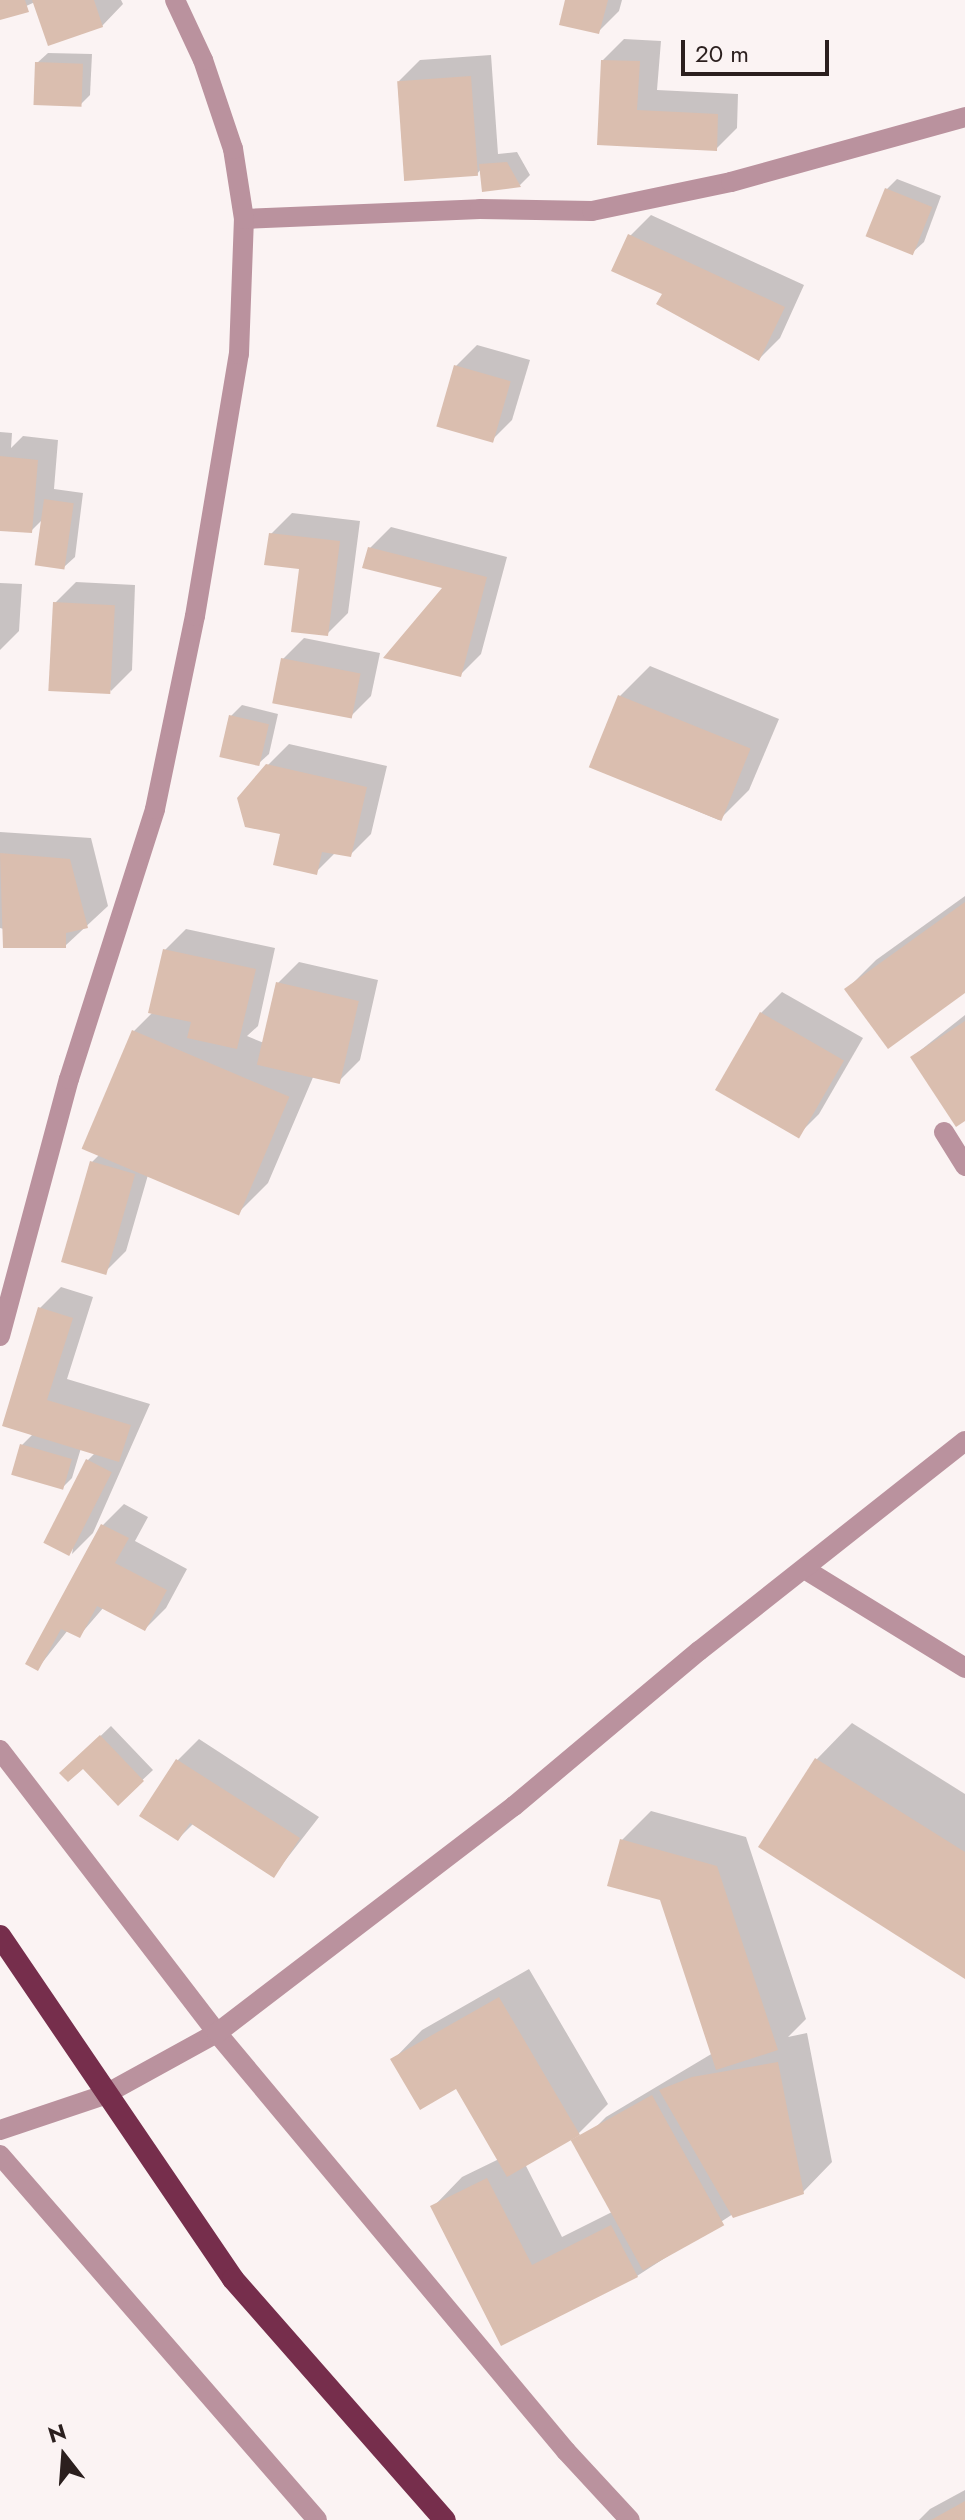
<!DOCTYPE html>
<html>
<head>
<meta charset="utf-8">
<style>
  body { margin:0 }
  #map { position:relative; width:965px; height:2520px; overflow:hidden; background:#fbf3f3; font-family:Jost,sans-serif }
  div>[style] { position:absolute }
  [style*='--x'] { left:calc(var(--x)*1px); top:calc(var(--y)*1px); width:calc(var(--w)*1px); rotate:calc(var(--a)*1deg) }
  .shadow>* { inset:0; background:#0003 }
  .building>* { inset:0; background:#dabeaf; transform-origin:0 0 }
  .minor>* { height:20px; margin:-10px; padding:0 10px; transform-origin:10px; border-radius:10px; background:#ba929e }
  .trunk>* { height:22px; margin:-11px; padding:0 11px; transform-origin:11px; border-radius:11px; background:#762e4c }
  span { translate:-50% -50%; white-space:nowrap; text-align:center; line-height:1.15; -webkit-text-stroke:6px #fbf3f3; paint-order:stroke }
  .north { position:absolute; left:24px; top:2416px; width:80px; height:80px; -webkit-text-stroke:6px #fbf3f3; paint-order:stroke; rotate:343deg; font-size:22px; font-weight:700; line-height:32px; text-align:center; color:#2b1f1e }
  .north::after { content:''; display:block; margin:auto; width:28px; height:36px; background:#2b1f1e; clip-path:polygon(50% 0,100% 100%,50% 72%,0 100%) }
  .scale { position:absolute; left:681px; top:40px; width:148px; height:36px; box-sizing:border-box; border:4px solid #2b1f1e; border-top:0; padding-left:10px; font-size:24px; line-height:28px; white-space:nowrap; color:#2b1f1e; -webkit-text-stroke:6px #fbf3f3; paint-order:stroke }
</style>
</head>
<body>
<div id="map">
  <div class="shadow">
    <div style="clip-path:polygon(0 0,121px 0,123px 4px,102px 26px,35px 2px,0 18px)"></div>
    <div style="clip-path:polygon(567px 0,622px 0,619px 11px,598px 32px)"></div>
    <div style="clip-path:polygon(624px 39px,661px 41px,657px 90px,738px 94px,737px 128px,716px 149px,599px 143px,603px 60px)"></div>
    <div style="clip-path:polygon(48px 53px,92px 54px,90px 95px,80px 105px,37px 63px)"></div>
    <div style="clip-path:polygon(491px 55px,498px 154px,517px 152px,530px 175px,520px 185px,481px 169px,477px 174px,399px 81px,420px 60px)"></div>
    <div style="clip-path:polygon(897px 179px,941px 196px,924px 242px,913px 252px,886px 190px)"></div>
    <div style="clip-path:polygon(651px 215px,804px 285px,780px 338px,759px 359px,658px 304px,665px 294px,630px 236px)"></div>
    <div style="clip-path:polygon(477px 345px,530px 360px,512px 420px,491px 441px,456px 366px)"></div>
    <div style="clip-path:polygon(0 432px,12px 433px,11px 448px,23px 436px,58px 440px,54px 489px,83px 493px,75px 557px,64px 567px,43px 519px,31px 531px,0 529px)"></div>
    <div style="clip-path:polygon(292px 513px,360px 521px,348px 613px,327px 634px,301px 568px,271px 534px)"></div>
    <div style="clip-path:polygon(391px 527px,507px 557px,481px 654px,460px 675px,446px 587px,370px 548px)"></div>
    <div style="clip-path:polygon(76px 582px,135px 585px,132px 670px,111px 691px,55px 603px)"></div>
    <div style="clip-path:polygon(0 583px,22px 584px,19px 631px,0 650px)"></div>
    <div style="clip-path:polygon(304px 638px,380px 653px,371px 696px,350px 717px,283px 659px)"></div>
    <div style="clip-path:polygon(650px 666px,779px 719px,749px 790px,719px 820px,590px 766px,620px 696px)"></div>
    <div style="clip-path:polygon(242px 705px,278px 714px,269px 754px,258px 764px,231px 716px)"></div>
    <div style="clip-path:polygon(289px 744px,387px 766px,371px 834px,350px 855px,336px 852px,316px 872px,283px 832px,267px 766px)"></div>
    <div style="clip-path:polygon(0 832px,91px 838px,108px 906px,65px 946px,0 928px)"></div>
    <div style="clip-path:polygon(965px 896px,965px 990px,846px 990px,876px 960px)"></div>
    <div style="clip-path:polygon(186px 929px,275px 948px,258px 1026px,247px 1036px,264px 1043px,278px 983px,299px 962px,378px 980px,360px 1060px,339px 1081px,314px 1075px,268px 1183px,238px 1213px,148px 1175px,126px 1251px,105px 1272px,92px 1162px,99px 1155px,134px 1031px,153px 1012px,165px 950px)"></div>
    <div style="clip-path:polygon(782px 992px,863px 1038px,819px 1114px,798px 1135px,717px 1088px,761px 1013px)"></div>
    <div style="clip-path:polygon(965px 1015px,965px 1119px,912px 1057px)"></div>
    <div style="clip-path:polygon(61px 1287px,93px 1297px,67px 1379px,150px 1404px,93px 1533px,72px 1554px,87px 1461px,95px 1453px,81px 1448px,72px 1478px,62px 1488px,22px 1445px,33px 1434px,40px 1308px)"></div>
    <div style="clip-path:polygon(124px 1504px,148px 1517px,135px 1541px,187px 1569px,166px 1608px,145px 1629px,104px 1607px,79px 1636px,68px 1630px,38px 1668px,103px 1525px)"></div>
    <div style="clip-path:polygon(852px 1723px,965px 1794px,965px 1976px,761px 1847px,817px 1759px)"></div>
    <div style="clip-path:polygon(111px 1726px,153px 1770px,118px 1803px,83px 1766px,62px 1773px)"></div>
    <div style="clip-path:polygon(199px 1739px,319px 1817px,274px 1875px,194px 1823px,178px 1839px,142px 1815px,178px 1760px)"></div>
    <div style="clip-path:polygon(651px 1811px,746px 1837px,806px 2019px,788px 2037px,807px 2033px,832px 2162px,803px 2192px,733px 2214px,637px 2276px,502px 2344px,433px 2207px,462px 2177px,499px 2159px,457px 2087px,393px 2060px,422px 2030px,529px 1969px,608px 2104px,578px 2134px,525px 2164px,562px 2237px,612px 2212px,576px 2147px,606px 2117px,713px 2053px,662px 1899px,622px 1840px)"></div>
    <div style="clip-path:polygon(965px 2490px,965px 2520px,919px 2520px,930px 2509px)"></div>
  </div>
  <div class="building">
    <div style="clip-path:polygon(0 0,25px 0,29px 12px,0 20px)"></div>
    <div style="clip-path:polygon(32px 0,94px 0,103px 27px,48px 46px)"></div>
    <div style="clip-path:polygon(565px 0,608px 0,599px 34px,559px 25px)"></div>
    <div style="clip-path:polygon(601px 60px,640px 61px,637px 110px,718px 114px,717px 151px,597px 145px)"></div>
    <div style="left:35px;top:62px;width:48px;height:43px;rotate:2deg"></div>
    <div style="left:471px;top:76px;width:100px;height:74px;rotate:86deg"></div>
    <div style="clip-path:polygon(507px 162px,521px 187px,482px 192px,479px 164px)"></div>
    <div style="left:885px;top:188px;width:51px;height:52px;rotate:22deg"></div>
    <div style="clip-path:polygon(628px 234px,785px 307px,759px 361px,656px 304px,662px 294px,611px 271px)"></div>
    <div style="left:454px;top:365px;width:59px;height:64px;rotate:16deg"></div>
    <div style="clip-path:polygon(0 456px,38px 460px,32px 533px,0 531px)"></div>
    <div style="left:44px;top:499px;width:30px;height:67px;rotate:8deg"></div>
    <div style="clip-path:polygon(269px 533px,340px 541px,328px 636px,291px 632px,299px 569px,264px 565px)"></div>
    <div style="clip-path:polygon(368px 547px,487px 577px,461px 677px,383px 658px,442px 588px,362px 568px)"></div>
    <div style="left:53px;top:602px;width:62px;height:89px;rotate:3deg"></div>
    <div style="left:281px;top:658px;width:81px;height:46px;rotate:11deg"></div>
    <div style="left:618px;top:695px;width:143px;height:78px;rotate:22deg"></div>
    <div style="left:229px;top:715px;width:41px;height:43px;rotate:13deg"></div>
    <div style="clip-path:polygon(266px 764px,367px 787px,351px 857px,322px 852px,317px 875px,273px 865px,280px 834px,245px 827px,237px 798px)"></div>
    <div style="clip-path:polygon(0 853px,70px 859px,88px 928px,66px 933px,66px 948px,3px 948px)"></div>
    <div style="clip-path:polygon(965px 902px,965px 993px,888px 1049px,844px 989px)"></div>
    <div style="clip-path:polygon(163px 949px,256px 969px,237px 1049px,187px 1038px,191px 1022px,148px 1013px)"></div>
    <div style="left:276px;top:982px;width:85px;height:85px;rotate:13deg"></div>
    <div style="left:760px;top:1012px;width:97px;height:90px;rotate:30deg"></div>
    <div style="clip-path:polygon(965px 1021px,965px 1121px,956px 1127px,910px 1057px)"></div>
    <div style="left:132px;top:1030px;width:171px;height:129px;rotate:23deg"></div>
    <div style="left:90px;top:1161px;width:47px;height:105px;rotate:16deg"></div>
    <div style="clip-path:polygon(38px 1307px,73px 1318px,47px 1400px,131px 1425px,119px 1462px,2px 1426px)"></div>
    <div style="left:20px;top:1444px;width:54px;height:32px;rotate:16deg"></div>
    <div style="left:86px;top:1459px;width:29px;height:94px;rotate:27deg"></div>
    <div style="clip-path:polygon(101px 1524px,129px 1538px,115px 1563px,167px 1590px,145px 1631px,97px 1606px,80px 1638px,61px 1629px,38px 1671px,25px 1664px)"></div>
    <div style="clip-path:polygon(100px 1735px,144px 1781px,118px 1806px,83px 1769px,68px 1782px,59px 1773px)"></div>
    <div style="clip-path:polygon(815px 1758px,965px 1852px,965px 1979px,758px 1847px)"></div>
    <div style="clip-path:polygon(176px 1759px,300px 1838px,274px 1878px,190px 1823px,178px 1841px,139px 1816px)"></div>
    <div style="clip-path:polygon(620px 1839px,717px 1866px,778px 2050px,716px 2070px,660px 1900px,607px 1886px)"></div>
    <div style="clip-path:polygon(499px 1997px,580px 2135px,507px 2177px,456px 2089px,420px 2110px,390px 2059px)"></div>
    <div style="clip-path:polygon(778px 2062px,804px 2194px,733px 2218px,659px 2090px,692px 2077px)"></div>
    <div style="left:652px;top:2095px;width:149px;height:93px;rotate:61deg"></div>
    <div style="clip-path:polygon(487px 2178px,532px 2265px,611px 2225px,638px 2277px,501px 2346px,430px 2206px)"></div>
    <div style="clip-path:polygon(965px 2501px,965px 2520px,931px 2520px)"></div>
  </div>
  <div class="minor">
    <div style="--x:244;--y:219;--w:236;--a:-2.4"></div>
    <div style="--x:480;--y:209;--w:112;--a:1"></div>
    <div style="--x:592;--y:211;--w:142;--a:-11.8"></div>
    <div style="--x:731;--y:182;--w:243;--a:-15.5"></div>
    <div style="--x:944;--y:1132;--w:40;--a:58"></div>
    <div style="--x:0;--y:1336;--w:266;--a:-75"></div>
    <div style="--x:69;--y:1079;--w:283;--a:-72.3"></div>
    <div style="--x:155;--y:809;--w:197;--a:-78.3"></div>
    <div style="--x:195;--y:616;--w:266;--a:-80.5"></div>
    <div style="--x:239;--y:354;--w:135;--a:-87.9"></div>
    <div style="--x:244;--y:219;--w:71;--a:-98.9"></div>
    <div style="--x:233;--y:149;--w:94;--a:-108.6"></div>
    <div style="--x:203;--y:60;--w:66;--a:-115"></div>
    <div style="--x:806;--y:1570;--w:187;--a:31.6"></div>
    <div style="--x:0;--y:1750;--w:357;--a:52.5"></div>
    <div style="--x:217;--y:2033;--w:545;--a:50.14"></div>
    <div style="--x:566;--y:2451;--w:94;--a:47.2"></div>
    <div style="--x:0;--y:2130;--w:110;--a:-18.6"></div>
    <div style="--x:104;--y:2095;--w:129;--a:-28.8"></div>
    <div style="--x:217;--y:2033;--w:374;--a:-37.4"></div>
    <div style="--x:514;--y:1806;--w:241;--a:-40"></div>
    <div style="--x:699;--y:1651;--w:339;--a:-38.3"></div>
    <div style="--x:0;--y:2155;--w:483;--a:49"></div>
  </div>
  <div class="trunk">
    <div style="--x:0;--y:1936;--w:415;--a:55.8"></div>
    <div style="--x:233;--y:2279;--w:321;--a:48.7"></div>
  </div>
  <div class="north">N</div>
  <div class="scale">20 m</div>
</div>
</body>
</html>
